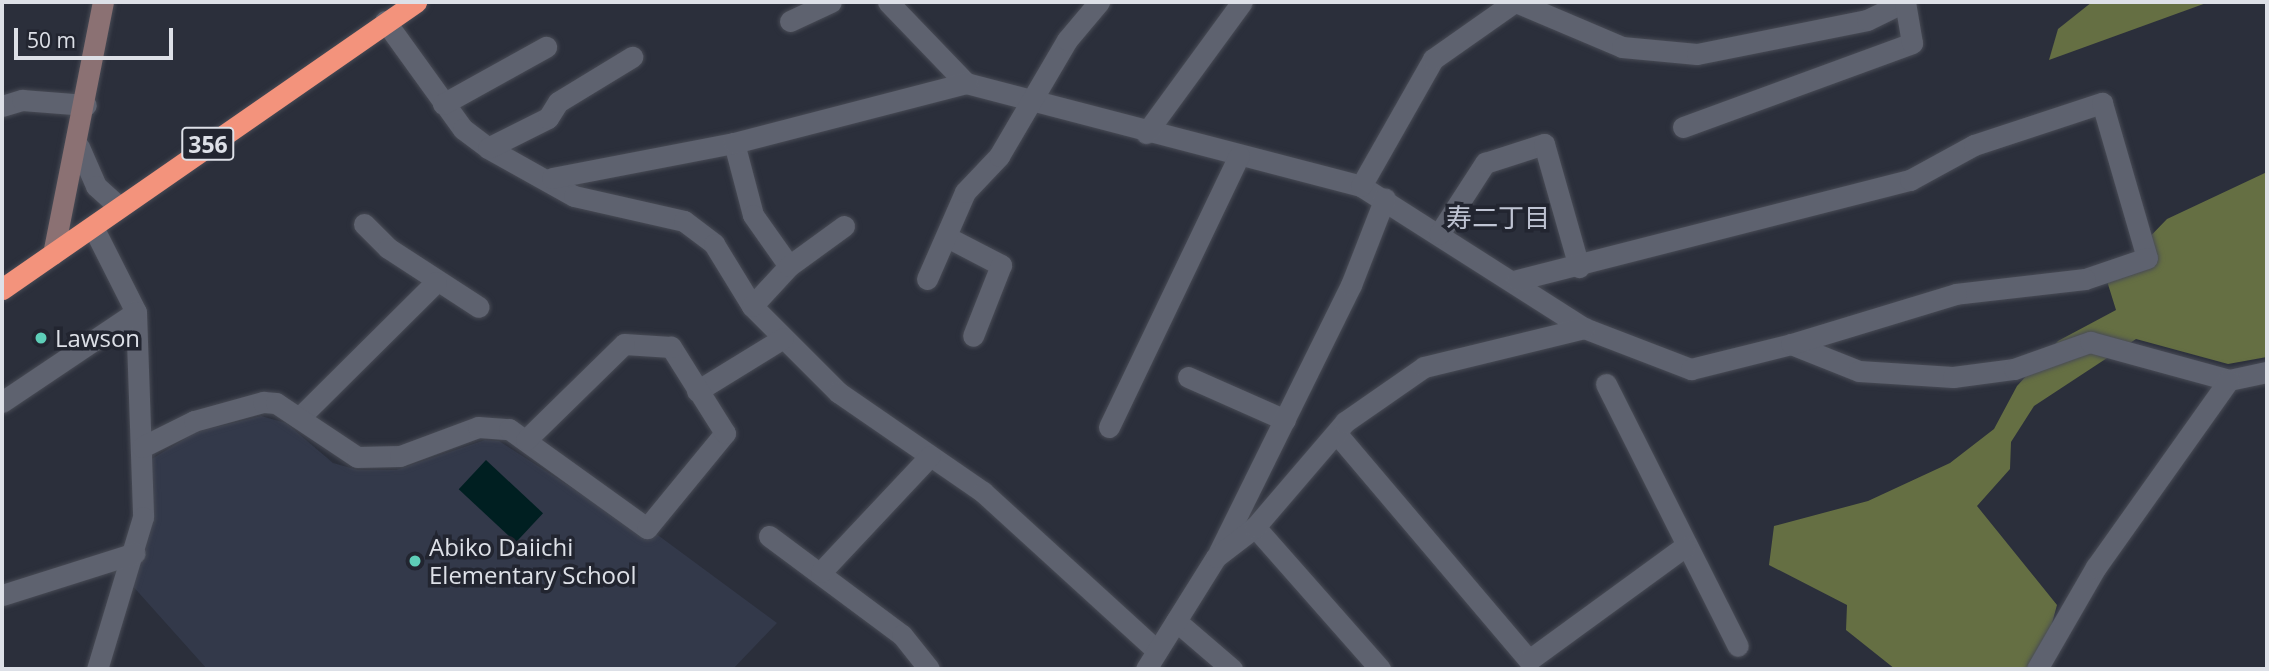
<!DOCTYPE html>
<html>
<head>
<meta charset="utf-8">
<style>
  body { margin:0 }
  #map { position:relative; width:2269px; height:671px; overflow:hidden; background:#2b2f3b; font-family:"Open Sans","Noto Sans JP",sans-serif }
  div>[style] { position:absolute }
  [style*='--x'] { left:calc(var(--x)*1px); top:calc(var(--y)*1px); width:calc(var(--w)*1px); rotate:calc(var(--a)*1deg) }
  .built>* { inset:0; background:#33394a }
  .forest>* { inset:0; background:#656f43 }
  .water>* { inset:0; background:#001f21; transform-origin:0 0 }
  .roads { filter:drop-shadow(0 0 2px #484b55) drop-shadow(0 0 2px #484b55) }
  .street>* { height:21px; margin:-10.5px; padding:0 10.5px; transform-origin:10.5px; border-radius:10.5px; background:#5e626f }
  .secondary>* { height:21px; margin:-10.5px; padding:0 10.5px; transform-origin:10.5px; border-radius:10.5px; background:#8b7173 }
  .highway>* { height:21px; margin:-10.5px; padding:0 10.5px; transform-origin:10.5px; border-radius:10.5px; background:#f3937c }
  .dots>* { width:19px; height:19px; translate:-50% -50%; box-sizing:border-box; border:4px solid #222530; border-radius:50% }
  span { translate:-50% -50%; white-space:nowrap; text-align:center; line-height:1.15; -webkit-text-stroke:7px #222530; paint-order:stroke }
  .shield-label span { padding:2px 5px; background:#222530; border:2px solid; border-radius:5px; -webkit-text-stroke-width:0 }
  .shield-label { font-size:23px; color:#dde0e7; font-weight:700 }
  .poi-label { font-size:24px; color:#dde0e7 }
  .left { translate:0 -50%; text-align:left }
  .neighbourhood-label { font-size:26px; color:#bfc4d3 }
  .frame { position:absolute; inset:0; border:4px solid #dde0e7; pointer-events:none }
  .scale { position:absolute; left:14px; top:28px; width:159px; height:32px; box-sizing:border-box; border:4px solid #dde0e7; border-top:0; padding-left:9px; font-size:21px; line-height:24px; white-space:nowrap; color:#dde0e7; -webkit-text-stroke:5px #222530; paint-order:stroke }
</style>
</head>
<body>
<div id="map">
  <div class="built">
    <div style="clip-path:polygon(261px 416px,286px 423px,333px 463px,358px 470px,396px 470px,485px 440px,499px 441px,650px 538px,655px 533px,777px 623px,733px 669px,207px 669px,130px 583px,150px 460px,196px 432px)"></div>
  </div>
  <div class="forest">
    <div style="clip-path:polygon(2092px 2px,2209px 2px,2049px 60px,2058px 29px)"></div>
    <div style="clip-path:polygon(2267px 172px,2267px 357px,2228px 364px,2136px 339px,2034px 406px,2011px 442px,2010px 469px,1977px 506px,2057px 605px,2045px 649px,2030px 669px,1895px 669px,1846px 630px,1847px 605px,1769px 565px,1774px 526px,1868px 501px,1950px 463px,1994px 429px,2017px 386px,2058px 341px,2116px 310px,2107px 281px,2167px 219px)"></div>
  </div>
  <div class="water">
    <div style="left:486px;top:460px;width:78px;height:40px;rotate:43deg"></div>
  </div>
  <div class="roads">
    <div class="street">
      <div style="--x:888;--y:2;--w:112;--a:46.1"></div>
      <div style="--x:966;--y:83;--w:408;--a:14.6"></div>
      <div style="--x:1361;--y:186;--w:264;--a:32.5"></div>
      <div style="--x:1584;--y:328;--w:115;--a:21"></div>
      <div style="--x:1691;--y:369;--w:103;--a:-14"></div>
      <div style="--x:1791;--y:344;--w:73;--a:21.7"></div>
      <div style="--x:1859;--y:371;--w:94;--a:3.7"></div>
      <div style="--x:1953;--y:377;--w:62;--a:-7.5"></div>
      <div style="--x:2014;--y:369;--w:81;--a:-19.6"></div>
      <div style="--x:2090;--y:342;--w:144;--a:15.3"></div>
      <div style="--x:2229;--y:380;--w:39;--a:-12"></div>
      <div style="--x:1516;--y:2;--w:115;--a:23"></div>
      <div style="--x:1622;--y:47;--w:75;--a:5.3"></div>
      <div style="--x:1697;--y:54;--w:173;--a:-11.3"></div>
      <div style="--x:1867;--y:20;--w:41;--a:-25.9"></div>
      <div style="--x:385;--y:21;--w:133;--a:54.2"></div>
      <div style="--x:463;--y:129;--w:31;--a:37"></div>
      <div style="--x:488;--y:148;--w:98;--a:29.2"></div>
      <div style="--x:574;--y:196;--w:113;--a:12.8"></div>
      <div style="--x:684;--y:221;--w:38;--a:37"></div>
      <div style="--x:714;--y:244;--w:73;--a:58.5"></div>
      <div style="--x:752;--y:306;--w:122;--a:45"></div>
      <div style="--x:838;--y:392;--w:176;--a:34.6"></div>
      <div style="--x:983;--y:492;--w:234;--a:42.4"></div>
      <div style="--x:790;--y:21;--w:45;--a:-24.9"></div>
      <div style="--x:443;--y:104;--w:118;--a:-29"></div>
      <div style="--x:2;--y:106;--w:21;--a:-17"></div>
      <div style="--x:22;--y:100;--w:64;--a:4.5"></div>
      <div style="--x:1683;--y:127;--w:244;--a:-20.1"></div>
      <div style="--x:1912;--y:43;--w:42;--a:-99.7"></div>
      <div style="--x:1146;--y:133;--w:162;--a:-53.8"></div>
      <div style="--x:734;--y:143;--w:74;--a:75.2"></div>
      <div style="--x:753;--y:215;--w:62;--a:54.8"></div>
      <div style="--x:79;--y:147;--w:43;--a:66.4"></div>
      <div style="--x:96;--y:186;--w:30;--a:42"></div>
      <div style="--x:488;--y:148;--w:67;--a:-26.6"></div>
      <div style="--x:548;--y:118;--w:19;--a:-58"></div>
      <div style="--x:558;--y:102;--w:87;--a:-31.3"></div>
      <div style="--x:552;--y:178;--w:185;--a:-10.9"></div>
      <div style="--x:734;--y:143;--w:240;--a:-14.5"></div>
      <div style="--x:1361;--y:186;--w:146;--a:-60.4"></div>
      <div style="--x:1433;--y:59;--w:99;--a:-35.1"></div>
      <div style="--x:364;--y:224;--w:34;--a:45"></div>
      <div style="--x:388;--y:248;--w:108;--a:33"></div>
      <div style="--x:93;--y:227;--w:95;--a:63.2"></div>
      <div style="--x:136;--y:312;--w:205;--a:88"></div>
      <div style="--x:143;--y:517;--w:159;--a:106.8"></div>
      <div style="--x:1439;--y:234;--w:85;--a:-57.1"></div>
      <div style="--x:1485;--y:163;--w:62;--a:-17.9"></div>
      <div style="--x:1544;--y:144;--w:128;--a:74.1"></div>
      <div style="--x:947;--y:237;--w:61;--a:27.4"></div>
      <div style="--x:1001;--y:265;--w:76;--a:111.5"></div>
      <div style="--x:927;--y:279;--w:95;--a:-66.4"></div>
      <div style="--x:965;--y:192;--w:50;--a:-46.6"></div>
      <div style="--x:999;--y:156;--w:134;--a:-59.6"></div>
      <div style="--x:1067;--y:40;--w:50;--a:-49.9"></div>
      <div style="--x:1517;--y:280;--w:406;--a:-14.3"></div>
      <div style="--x:1910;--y:180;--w:73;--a:-28.7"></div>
      <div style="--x:1974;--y:145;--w:135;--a:-18.2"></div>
      <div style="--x:2102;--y:103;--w:161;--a:73.8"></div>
      <div style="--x:2147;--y:258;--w:65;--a:161.3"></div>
      <div style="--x:2085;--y:279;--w:130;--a:173.4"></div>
      <div style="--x:1956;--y:294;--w:172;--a:163.1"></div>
      <div style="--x:752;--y:306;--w:54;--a:-47.2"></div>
      <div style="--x:789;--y:266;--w:68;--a:-36"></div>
      <div style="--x:1188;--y:377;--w:106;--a:23.9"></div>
      <div style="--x:1606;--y:384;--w:293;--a:63.3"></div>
      <div style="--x:697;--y:391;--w:101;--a:-31.6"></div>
      <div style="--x:2;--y:402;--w:161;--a:-33.9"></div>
      <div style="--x:299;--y:418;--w:193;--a:-44.8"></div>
      <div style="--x:1109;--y:427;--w:301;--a:-64.4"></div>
      <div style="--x:1337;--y:434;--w:297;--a:49.7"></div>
      <div style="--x:1529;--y:660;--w:192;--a:-36.1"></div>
      <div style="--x:142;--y:447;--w:58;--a:-26.6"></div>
      <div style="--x:194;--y:421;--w:72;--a:-15.4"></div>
      <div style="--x:263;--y:402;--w:13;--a:4"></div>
      <div style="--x:276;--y:403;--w:97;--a:33.7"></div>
      <div style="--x:357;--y:457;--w:43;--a:-1.3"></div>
      <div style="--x:400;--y:456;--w:83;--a:-20.4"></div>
      <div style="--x:478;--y:427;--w:31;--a:4"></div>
      <div style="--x:509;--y:429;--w:170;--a:35.7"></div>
      <div style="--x:647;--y:528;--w:123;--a:-50.6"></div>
      <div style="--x:725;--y:433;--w:102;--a:-122.1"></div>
      <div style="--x:671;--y:347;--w:47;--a:-176.3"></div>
      <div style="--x:624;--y:344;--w:137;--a:135.6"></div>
      <div style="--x:1255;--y:527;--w:189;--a:48.6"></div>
      <div style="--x:769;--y:536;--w:166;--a:36.7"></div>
      <div style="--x:902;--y:635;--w:43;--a:51.5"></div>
      <div style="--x:1219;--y:552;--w:298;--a:-63.7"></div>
      <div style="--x:1351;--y:285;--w:93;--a:-68.7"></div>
      <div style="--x:821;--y:572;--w:159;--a:-46.8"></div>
      <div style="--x:2;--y:595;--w:139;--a:-17.5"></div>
      <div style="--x:1176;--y:621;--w:74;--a:40.6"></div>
      <div style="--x:1146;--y:669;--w:132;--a:-58"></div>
      <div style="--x:1216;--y:557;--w:49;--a:-37.6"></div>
      <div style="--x:1255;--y:527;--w:138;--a:-49.4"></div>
      <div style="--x:1345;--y:422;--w:96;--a:-34.8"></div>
      <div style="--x:1424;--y:367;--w:165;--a:-13.7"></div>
      <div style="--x:2037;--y:669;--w:118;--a:-60"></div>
      <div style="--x:2096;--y:567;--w:229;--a:-54.6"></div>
    </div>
    <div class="secondary">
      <div style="--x:53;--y:254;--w:257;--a:-78.8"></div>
    </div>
    <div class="highway">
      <div style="--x:2;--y:289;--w:504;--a:-34.73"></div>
    </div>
  </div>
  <div class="dots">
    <div style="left:41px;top:338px;background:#5eceb8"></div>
    <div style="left:415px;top:561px;background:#5eceb8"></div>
  </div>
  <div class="shield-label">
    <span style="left:208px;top:144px">356</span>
  </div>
  <div class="poi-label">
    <span class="left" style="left:55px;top:338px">Lawson</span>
    <span class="left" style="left:429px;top:561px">Abiko Daiichi<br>Elementary School</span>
  </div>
  <div class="neighbourhood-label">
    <span style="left:1498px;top:218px">寿二丁目</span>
  </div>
  <div class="frame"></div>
  <div class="scale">50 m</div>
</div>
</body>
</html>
